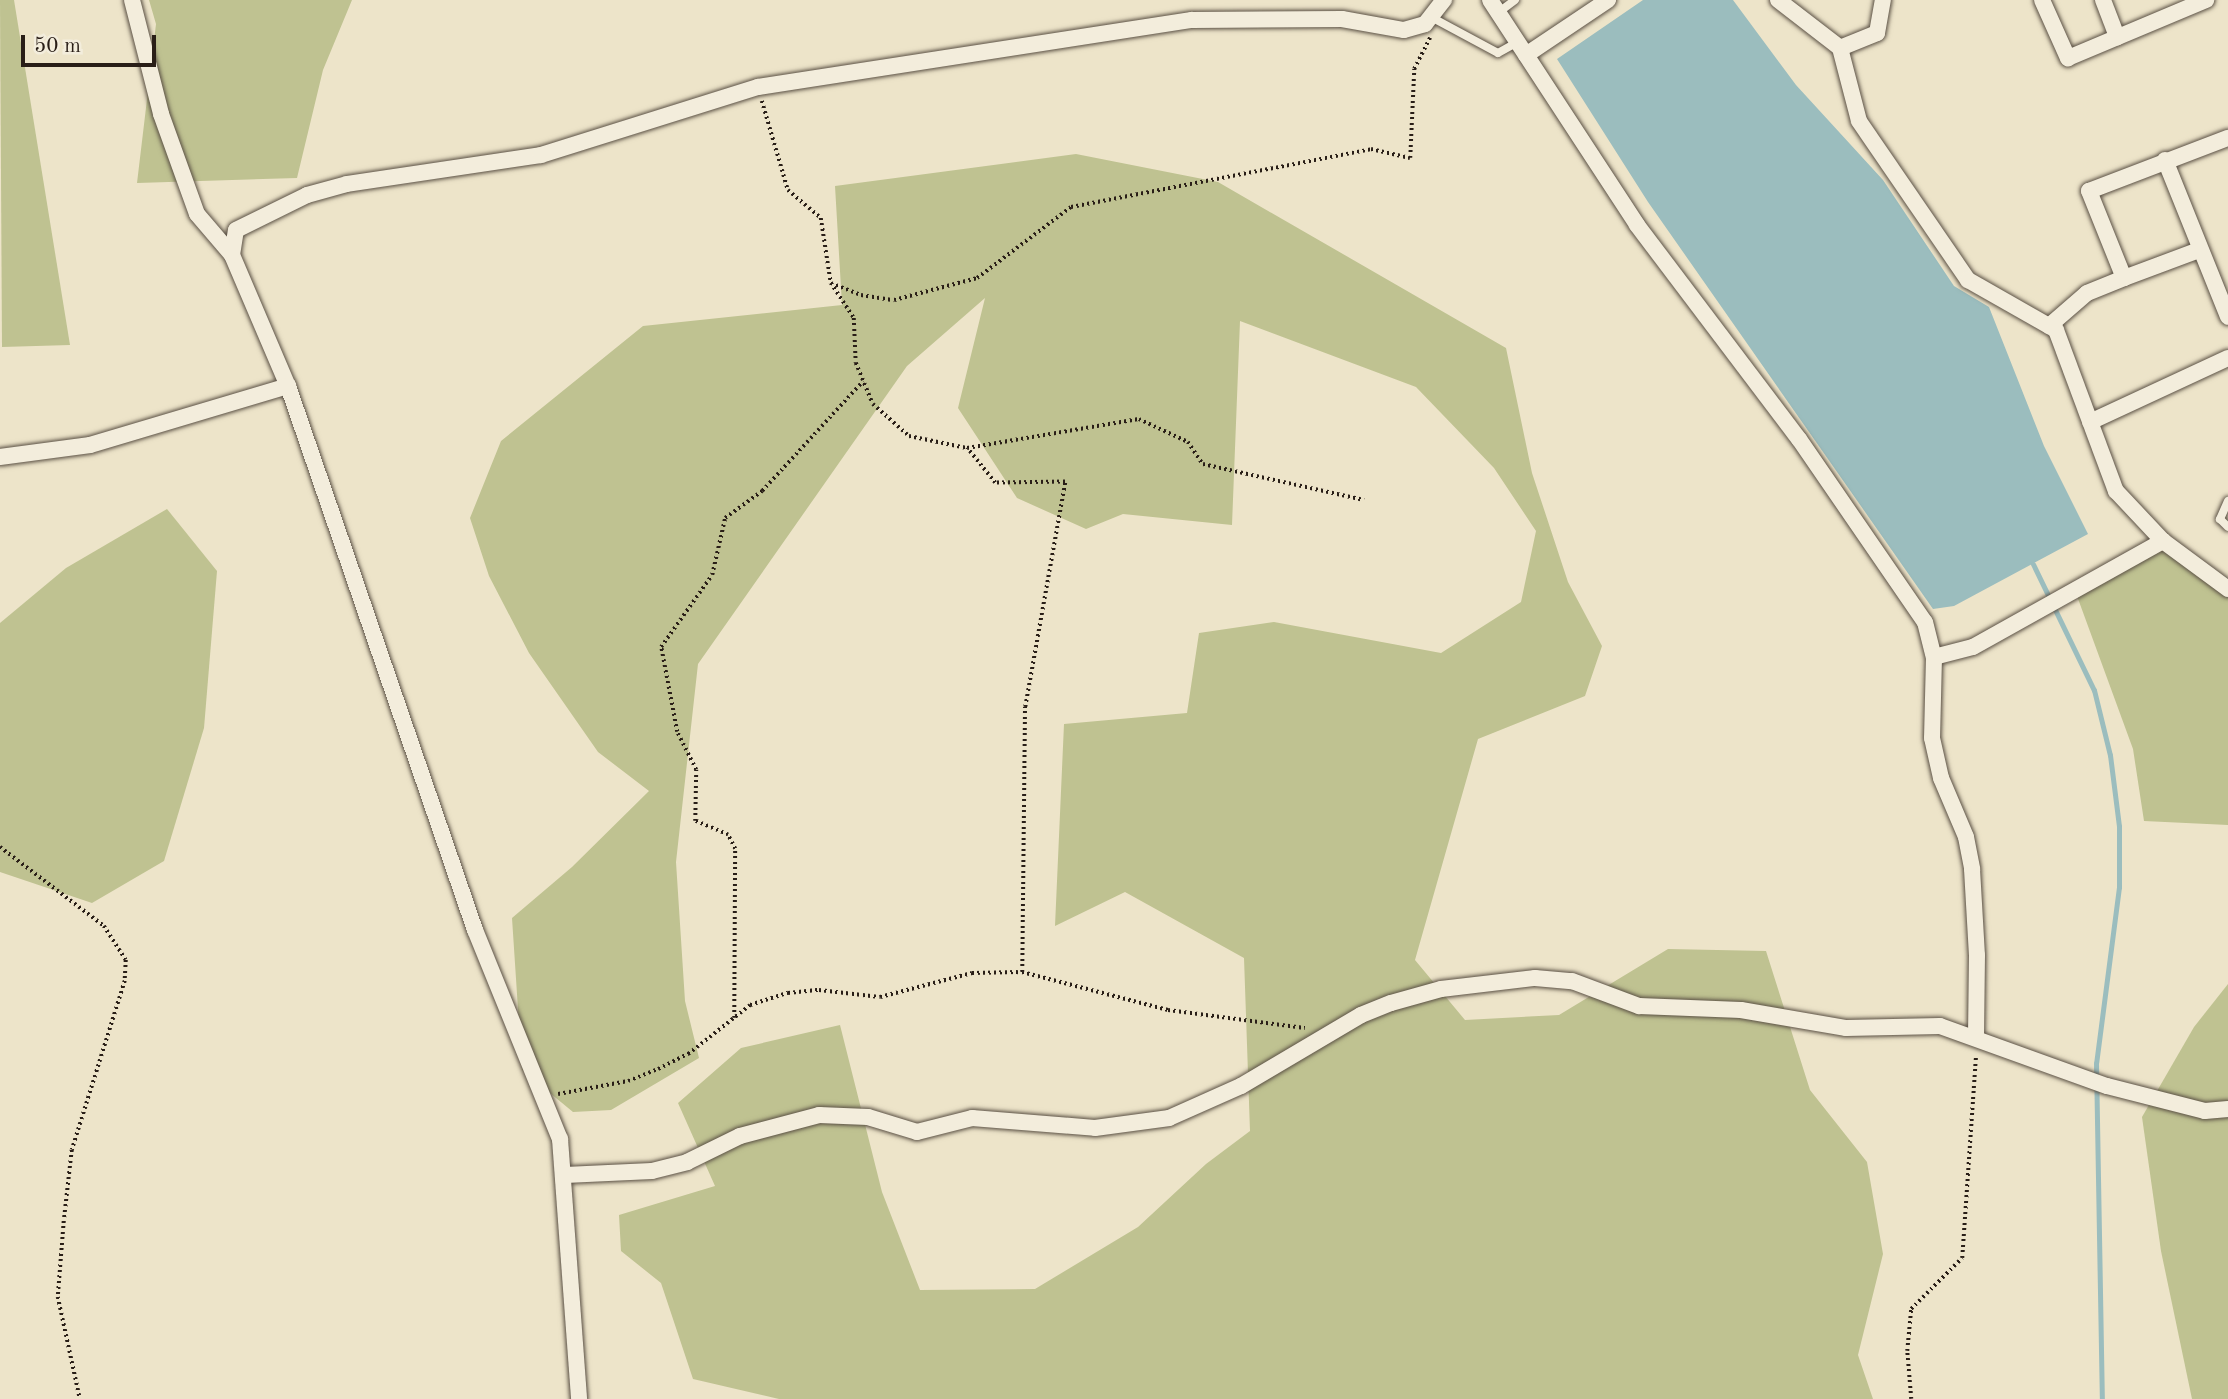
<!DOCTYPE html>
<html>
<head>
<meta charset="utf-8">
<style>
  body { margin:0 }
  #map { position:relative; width:2228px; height:1399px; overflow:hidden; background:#ede4c9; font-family:"Old Standard TT",serif }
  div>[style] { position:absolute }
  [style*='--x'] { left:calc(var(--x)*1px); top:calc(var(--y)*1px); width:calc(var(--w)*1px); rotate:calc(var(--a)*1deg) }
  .green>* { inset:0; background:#bfc291 }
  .water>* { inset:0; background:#9bbdbe }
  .stream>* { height:5px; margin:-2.5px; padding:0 2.5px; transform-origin:2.5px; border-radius:2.5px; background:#9bbdbe }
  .path>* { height:3.5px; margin-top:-1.75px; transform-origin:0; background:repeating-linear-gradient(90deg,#291e17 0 2px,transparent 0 5.5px) }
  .roads { filter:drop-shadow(0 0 2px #5a5044) drop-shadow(0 0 2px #5a5044) }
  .lane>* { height:8px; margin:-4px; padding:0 4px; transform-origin:4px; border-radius:4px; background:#f3eddc }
  .street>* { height:16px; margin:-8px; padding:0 8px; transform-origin:8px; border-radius:8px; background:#f3eddc }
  span { translate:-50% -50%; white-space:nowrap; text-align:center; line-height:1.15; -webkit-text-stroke:5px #f3eddc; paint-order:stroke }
  .scale { position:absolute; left:21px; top:35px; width:135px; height:32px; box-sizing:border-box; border:4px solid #291e17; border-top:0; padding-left:9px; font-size:21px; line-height:24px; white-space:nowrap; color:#291e17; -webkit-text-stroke:5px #f3eddc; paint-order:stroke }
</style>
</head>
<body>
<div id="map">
  <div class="green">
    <div style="clip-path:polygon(0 0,14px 0,70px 345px,2px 347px)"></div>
    <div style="clip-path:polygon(149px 0,352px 0,323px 70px,297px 178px,137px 183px,156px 24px)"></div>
    <div style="clip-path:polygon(1076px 154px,1218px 182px,1506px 348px,1532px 473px,1568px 582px,1602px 646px,1585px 696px,1478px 739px,1415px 960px,1465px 1020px,1559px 1015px,1668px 949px,1766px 951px,1810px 1090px,1867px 1162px,1883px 1254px,1858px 1355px,1873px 1399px,779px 1399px,693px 1379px,661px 1283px,621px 1251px,619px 1215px,715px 1186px,678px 1103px,741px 1048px,840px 1025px,882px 1192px,920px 1290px,1035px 1289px,1138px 1227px,1206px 1164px,1250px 1131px,1244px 958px,1125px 892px,1055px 926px,1064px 724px,1187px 713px,1199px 633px,1274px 622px,1441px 653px,1521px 602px,1536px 531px,1494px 468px,1416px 387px,1240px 321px,1232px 525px,1123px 514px,1086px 529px,1017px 498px,958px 408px,985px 298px,907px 366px,698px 664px,676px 862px,685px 1001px,699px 1058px,611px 1110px,573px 1112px,522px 1070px,512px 918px,572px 867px,649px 791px,598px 752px,529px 653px,489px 576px,470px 518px,501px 441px,643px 326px,842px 305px,835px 186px)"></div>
    <div style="clip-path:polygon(167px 509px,217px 571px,204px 728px,164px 861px,92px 903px,0 872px,0 623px,66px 568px)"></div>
    <div style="clip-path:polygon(2162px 546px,2228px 597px,2228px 825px,2144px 821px,2133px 749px,2077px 596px)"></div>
    <div style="clip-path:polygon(2228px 984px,2228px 1399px,2192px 1399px,2161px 1251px,2142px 1117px,2194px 1027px)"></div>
  </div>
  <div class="water">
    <div style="clip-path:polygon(1643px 0,1733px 0,1796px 85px,1883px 180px,1954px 286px,1989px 307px,2044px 446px,2088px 534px,1954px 606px,1933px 609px,1648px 202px,1557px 59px)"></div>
  </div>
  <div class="stream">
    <div style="--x:2033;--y:564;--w:140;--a:64.2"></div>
    <div style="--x:2094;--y:690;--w:67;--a:76.2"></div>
    <div style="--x:2110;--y:755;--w:72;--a:82.8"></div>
    <div style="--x:2119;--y:826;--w:61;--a:90"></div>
    <div style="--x:2119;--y:887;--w:177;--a:97.4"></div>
    <div style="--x:2096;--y:1063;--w:336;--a:89"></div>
  </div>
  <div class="path">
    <div style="--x:762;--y:101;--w:93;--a:73.7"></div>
    <div style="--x:788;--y:190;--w:43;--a:40.3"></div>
    <div style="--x:821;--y:218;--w:66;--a:81.3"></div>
    <div style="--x:831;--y:283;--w:32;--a:22"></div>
    <div style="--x:861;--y:295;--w:33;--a:9"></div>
    <div style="--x:894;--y:300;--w:86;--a:-14.8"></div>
    <div style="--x:977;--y:278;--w:118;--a:-37.1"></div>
    <div style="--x:1071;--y:207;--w:306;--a:-10.9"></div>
    <div style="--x:1371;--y:149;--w:40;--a:13"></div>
    <div style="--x:1410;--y:158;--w:89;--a:-87.4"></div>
    <div style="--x:1414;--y:69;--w:35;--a:-63"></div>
    <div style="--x:831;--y:283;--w:42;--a:56.7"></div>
    <div style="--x:854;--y:318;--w:45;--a:87.5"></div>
    <div style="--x:856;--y:363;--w:44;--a:67.5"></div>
    <div style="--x:873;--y:404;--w:48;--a:41.6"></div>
    <div style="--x:909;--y:436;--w:59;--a:11.7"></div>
    <div style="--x:0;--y:847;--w:131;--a:37.2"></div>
    <div style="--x:104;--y:926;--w:40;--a:57.1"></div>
    <div style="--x:126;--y:960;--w:21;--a:93"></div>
    <div style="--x:125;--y:981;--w:177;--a:107.4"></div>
    <div style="--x:72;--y:1150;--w:71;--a:96.4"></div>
    <div style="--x:64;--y:1221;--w:76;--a:94.5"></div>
    <div style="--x:58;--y:1297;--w:104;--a:77.8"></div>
    <div style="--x:1022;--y:972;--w:265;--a:-89.4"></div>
    <div style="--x:1025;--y:707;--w:229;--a:-79.9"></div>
    <div style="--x:1065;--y:482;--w:70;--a:179.2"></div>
    <div style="--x:995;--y:483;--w:45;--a:-128.7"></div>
    <div style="--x:967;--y:448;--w:174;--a:-9.6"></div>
    <div style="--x:1139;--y:419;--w:54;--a:25.1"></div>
    <div style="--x:1188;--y:442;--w:27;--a:56"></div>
    <div style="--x:1203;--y:464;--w:165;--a:12.6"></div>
    <div style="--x:734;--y:1018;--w:169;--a:-89.7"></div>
    <div style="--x:735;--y:849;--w:16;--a:-117"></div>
    <div style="--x:728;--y:835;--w:36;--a:-157"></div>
    <div style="--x:695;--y:821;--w:51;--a:-88.9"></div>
    <div style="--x:696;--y:770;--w:42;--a:-116.6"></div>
    <div style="--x:677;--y:732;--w:86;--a:-100.7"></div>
    <div style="--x:661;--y:647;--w:88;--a:-54.7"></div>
    <div style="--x:712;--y:575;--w:58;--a:-77.2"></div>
    <div style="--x:725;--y:518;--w:46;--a:-36.1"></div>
    <div style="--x:762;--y:491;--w:149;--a:-47.4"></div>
    <div style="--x:558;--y:1094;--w:71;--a:-10.5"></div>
    <div style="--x:628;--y:1081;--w:32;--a:-22"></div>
    <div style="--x:658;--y:1069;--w:34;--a:-27"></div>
    <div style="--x:688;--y:1054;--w:79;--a:-38.3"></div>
    <div style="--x:750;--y:1005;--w:40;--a:-18"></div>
    <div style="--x:788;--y:993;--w:31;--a:-6"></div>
    <div style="--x:819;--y:990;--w:61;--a:6.5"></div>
    <div style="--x:880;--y:997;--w:95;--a:-14.6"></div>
    <div style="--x:972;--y:973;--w:50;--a:-1.1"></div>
    <div style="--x:1022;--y:972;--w:151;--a:14.6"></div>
    <div style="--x:1168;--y:1010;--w:138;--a:7.5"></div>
    <div style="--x:1911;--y:1399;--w:48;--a:-94.8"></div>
    <div style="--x:1907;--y:1351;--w:42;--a:-84.6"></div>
    <div style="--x:1911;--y:1309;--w:72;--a:-45"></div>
    <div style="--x:1962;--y:1258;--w:203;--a:-86.1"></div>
  </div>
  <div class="roads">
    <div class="lane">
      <div style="--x:1499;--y:12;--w:20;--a:-37"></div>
      <div style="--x:1431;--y:17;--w:76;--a:28.2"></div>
      <div style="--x:1498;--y:53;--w:23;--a:-29"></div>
      <div style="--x:2228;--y:501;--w:20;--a:114"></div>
      <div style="--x:2220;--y:519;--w:11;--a:45"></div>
    </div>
    <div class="street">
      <div style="--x:132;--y:0;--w:118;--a:75.7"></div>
      <div style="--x:161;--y:114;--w:106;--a:70.2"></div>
      <div style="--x:197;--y:214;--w:54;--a:49.5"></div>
      <div style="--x:232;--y:255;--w:142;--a:66.9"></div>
      <div style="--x:288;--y:386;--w:575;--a:71.03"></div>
      <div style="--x:475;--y:930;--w:226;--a:67.9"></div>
      <div style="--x:560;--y:1139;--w:261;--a:85.8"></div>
      <div style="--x:1490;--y:0;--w:269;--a:56.8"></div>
      <div style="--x:1637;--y:225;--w:268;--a:52.9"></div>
      <div style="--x:1799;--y:439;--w:222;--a:55.5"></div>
      <div style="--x:1925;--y:622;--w:36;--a:76"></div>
      <div style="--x:1934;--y:657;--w:81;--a:91.4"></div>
      <div style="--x:1932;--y:738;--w:41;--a:77.3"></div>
      <div style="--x:1941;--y:778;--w:64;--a:67"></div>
      <div style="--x:1966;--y:837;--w:33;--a:79"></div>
      <div style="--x:1972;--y:869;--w:86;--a:86.7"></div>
      <div style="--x:1977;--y:955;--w:81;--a:90.7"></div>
      <div style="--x:1778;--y:0;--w:78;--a:37.7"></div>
      <div style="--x:1840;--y:48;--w:75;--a:75.4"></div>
      <div style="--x:1859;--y:121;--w:193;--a:55.6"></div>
      <div style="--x:1968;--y:280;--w:101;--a:29.6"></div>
      <div style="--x:2056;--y:330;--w:172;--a:69.6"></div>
      <div style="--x:2116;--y:491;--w:69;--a:46.8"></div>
      <div style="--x:2163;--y:541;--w:81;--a:36.4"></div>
      <div style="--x:2042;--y:0;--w:64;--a:65.9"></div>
      <div style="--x:2068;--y:58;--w:150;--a:-22.8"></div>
      <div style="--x:2103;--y:0;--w:40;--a:69"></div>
      <div style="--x:1840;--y:48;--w:40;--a:-22"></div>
      <div style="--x:1877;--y:33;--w:34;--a:-80"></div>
      <div style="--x:1526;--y:55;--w:99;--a:-33.9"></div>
      <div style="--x:2165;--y:160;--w:169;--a:68.1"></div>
      <div style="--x:2199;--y:250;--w:80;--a:159.5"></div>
      <div style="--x:2124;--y:278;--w:94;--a:-111.9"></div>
      <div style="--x:2089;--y:191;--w:149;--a:-20.9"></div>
      <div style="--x:232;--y:255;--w:25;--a:-81"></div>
      <div style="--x:236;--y:230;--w:79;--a:-26.2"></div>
      <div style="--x:307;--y:195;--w:41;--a:-15.4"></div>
      <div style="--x:347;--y:184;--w:196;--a:-8.5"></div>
      <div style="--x:541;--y:155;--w:227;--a:-17.4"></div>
      <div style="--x:758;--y:87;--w:439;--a:-8.8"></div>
      <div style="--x:1192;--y:20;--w:150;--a:-0.4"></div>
      <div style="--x:1342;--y:19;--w:63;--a:10.1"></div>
      <div style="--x:1404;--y:30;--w:22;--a:-16"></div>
      <div style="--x:1425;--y:24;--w:31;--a:-52"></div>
      <div style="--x:2049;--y:326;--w:50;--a:-41"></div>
      <div style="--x:2087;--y:293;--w:40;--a:-22"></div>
      <div style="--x:2090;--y:422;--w:152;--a:-24.9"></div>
      <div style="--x:0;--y:457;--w:91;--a:-7.6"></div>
      <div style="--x:90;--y:445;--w:207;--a:-16.6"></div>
      <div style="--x:1934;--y:657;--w:40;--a:-14.4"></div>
      <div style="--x:1973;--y:647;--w:218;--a:-29.2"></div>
      <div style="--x:565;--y:1175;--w:87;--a:-2.6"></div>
      <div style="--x:652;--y:1171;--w:36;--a:-14"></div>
      <div style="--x:687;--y:1162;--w:59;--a:-26.1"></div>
      <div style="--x:740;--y:1136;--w:82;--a:-14.9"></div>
      <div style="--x:819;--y:1115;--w:49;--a:2.3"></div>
      <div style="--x:868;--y:1117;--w:51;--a:17"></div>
      <div style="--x:917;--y:1132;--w:57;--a:-14.3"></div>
      <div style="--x:972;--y:1118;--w:123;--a:4.6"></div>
      <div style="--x:1095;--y:1128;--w:75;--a:-7.7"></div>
      <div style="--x:1169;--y:1118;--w:79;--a:-24"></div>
      <div style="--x:1241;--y:1086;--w:139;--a:-30.6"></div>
      <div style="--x:1361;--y:1015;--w:32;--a:-22"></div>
      <div style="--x:1391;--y:1003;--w:52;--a:-15.6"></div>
      <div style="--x:1441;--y:989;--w:95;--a:-6.7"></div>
      <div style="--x:1535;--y:978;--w:37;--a:5"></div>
      <div style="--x:1572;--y:981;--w:72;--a:20.5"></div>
      <div style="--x:1639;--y:1006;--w:102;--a:2.2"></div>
      <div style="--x:1741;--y:1010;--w:107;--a:9.7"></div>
      <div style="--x:1846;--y:1028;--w:94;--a:-1.2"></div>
      <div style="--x:1940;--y:1026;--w:177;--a:19.8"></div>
      <div style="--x:2107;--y:1086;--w:101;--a:14.3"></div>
      <div style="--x:2205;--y:1111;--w:23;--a:-5"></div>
    </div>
  </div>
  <div class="scale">50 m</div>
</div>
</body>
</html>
